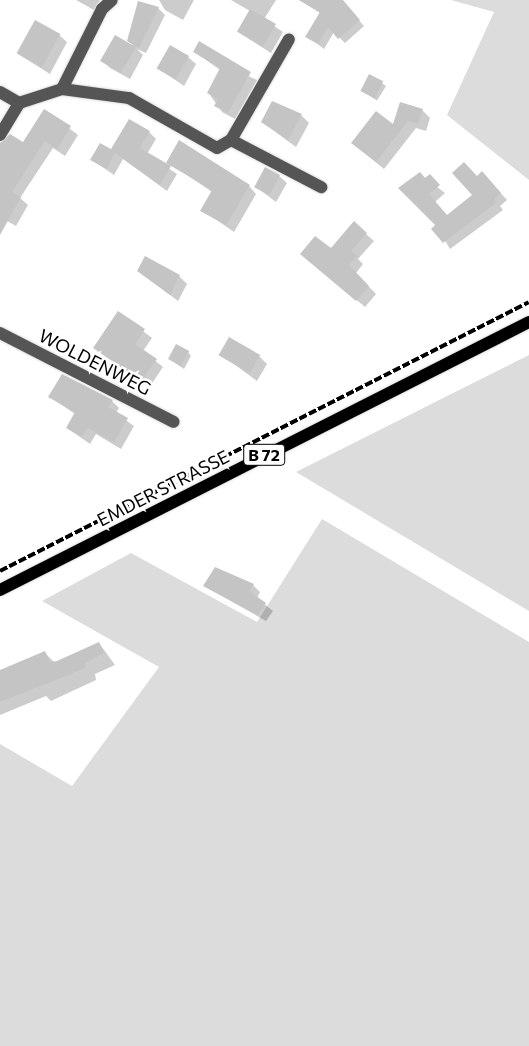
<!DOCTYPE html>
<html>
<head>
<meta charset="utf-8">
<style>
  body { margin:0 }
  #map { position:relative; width:529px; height:1046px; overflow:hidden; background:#fff; font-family:Commissioner,sans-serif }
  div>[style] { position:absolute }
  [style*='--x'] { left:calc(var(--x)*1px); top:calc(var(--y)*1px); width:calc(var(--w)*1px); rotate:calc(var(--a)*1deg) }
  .green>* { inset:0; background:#dcdcdc }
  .shadow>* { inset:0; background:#0003; transform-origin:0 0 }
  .building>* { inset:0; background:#c4c4c4; transform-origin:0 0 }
  .roads { filter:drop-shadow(0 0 1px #dbdbdb) drop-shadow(0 0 1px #dbdbdb) }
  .minor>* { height:12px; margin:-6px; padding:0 6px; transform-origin:6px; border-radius:6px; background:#555 }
  .major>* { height:12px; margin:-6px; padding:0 6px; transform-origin:6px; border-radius:6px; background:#000 }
  .rail>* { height:4px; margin-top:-2px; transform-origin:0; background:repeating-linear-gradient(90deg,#000 0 8px,transparent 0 10.5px) }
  span { translate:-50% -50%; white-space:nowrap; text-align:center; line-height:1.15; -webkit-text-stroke:5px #fff; paint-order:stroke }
  .shield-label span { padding:1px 4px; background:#fff; border:1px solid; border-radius:4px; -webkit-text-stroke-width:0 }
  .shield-label { font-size:16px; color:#000; font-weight:700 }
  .street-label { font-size:18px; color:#000 }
</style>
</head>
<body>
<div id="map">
  <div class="green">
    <div style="clip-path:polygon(451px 0,529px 0,529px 180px,447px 115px,494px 12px)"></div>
    <div style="clip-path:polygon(529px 355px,529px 611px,296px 472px)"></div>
    <div style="clip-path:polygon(322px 519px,529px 642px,529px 1046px,0 1046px,0 744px,72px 786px,159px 667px,42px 601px,131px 553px,257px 622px)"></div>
  </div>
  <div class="shadow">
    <div style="clip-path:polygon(76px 0,100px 0,94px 10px)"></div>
    <div style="clip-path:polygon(159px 0,194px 0,183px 20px,165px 10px)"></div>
    <div style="clip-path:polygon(231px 0,276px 0,264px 19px,283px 32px,271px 53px,238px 32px,250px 11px)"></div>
    <div style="clip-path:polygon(299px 0,341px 0,364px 26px,345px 43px,334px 32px,324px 49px,307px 36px,320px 13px)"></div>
    <div style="clip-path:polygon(158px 8px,165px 15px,146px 53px,137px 49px,143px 55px,130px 79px,110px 68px,102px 60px,133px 45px,128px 41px)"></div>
    <div style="clip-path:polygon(59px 35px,67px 42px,50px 74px,18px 54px)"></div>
    <div style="clip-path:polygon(195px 52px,257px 80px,235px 119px,222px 112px,208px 92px,220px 70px)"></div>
    <div style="clip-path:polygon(188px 57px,196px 64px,184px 86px,158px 68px)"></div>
    <div style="left:370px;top:76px;width:19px;height:17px;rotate:32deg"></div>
    <div style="clip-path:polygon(45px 110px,78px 135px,65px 156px,53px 148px,20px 198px,28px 205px,16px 226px,0 217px,0 143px,23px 144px)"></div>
    <div style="clip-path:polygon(422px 110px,430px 118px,426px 131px,416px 128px,384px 169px,352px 143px)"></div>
    <div style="clip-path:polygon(301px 115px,309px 123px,296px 147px,262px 122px)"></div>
    <div style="clip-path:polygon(149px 132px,156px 139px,147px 154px,177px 174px,167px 191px,123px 159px,114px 175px,92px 160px)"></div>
    <div style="clip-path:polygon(168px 162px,249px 186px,256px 194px,234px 232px,202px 210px,212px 192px)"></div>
    <div style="clip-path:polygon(420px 174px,445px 193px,435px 202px,447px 216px,474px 195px,477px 178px,489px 180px,507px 200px,500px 206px,503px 210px,450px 249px,436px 225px)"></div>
    <div style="clip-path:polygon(279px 176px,287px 183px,276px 202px,256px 187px)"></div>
    <div style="clip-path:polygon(366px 234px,374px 241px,358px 259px,363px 264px,356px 273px,376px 294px,365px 307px,310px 261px)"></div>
    <div style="clip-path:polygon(139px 271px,179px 276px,187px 284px,178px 301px)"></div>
    <div style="clip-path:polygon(118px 312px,152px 338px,143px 351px,163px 367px,149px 388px,95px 348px)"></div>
    <div style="clip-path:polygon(188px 352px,191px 356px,184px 369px,169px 359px)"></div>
    <div style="clip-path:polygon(220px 354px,259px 356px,267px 364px,257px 381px)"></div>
    <div style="clip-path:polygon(50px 397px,112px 401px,119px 408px,116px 413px,134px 426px,121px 449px,96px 434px,90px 444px,67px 428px,75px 414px)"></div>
    <div style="clip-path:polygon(253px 585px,260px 592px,257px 598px,273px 611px,266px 621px,204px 586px)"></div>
    <div style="clip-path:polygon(99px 643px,115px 665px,95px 674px,96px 680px,51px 701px,46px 696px,0 715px,0 672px,45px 653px,55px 663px)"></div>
  </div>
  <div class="building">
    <div style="clip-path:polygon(299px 0,343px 0,360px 20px,338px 39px,328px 27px,318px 44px,305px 37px,320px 12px)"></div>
    <div style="clip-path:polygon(138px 1px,159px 7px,139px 48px,127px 41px)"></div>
    <div style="left:250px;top:9px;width:30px;height:26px;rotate:30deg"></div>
    <div style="left:35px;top:20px;width:29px;height:38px;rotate:29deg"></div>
    <div style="left:115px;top:35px;width:24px;height:30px;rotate:30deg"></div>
    <div style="clip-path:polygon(199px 41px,251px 72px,228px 113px,214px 106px,218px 99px,207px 93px,220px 68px,193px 52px)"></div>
    <div style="left:170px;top:45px;width:22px;height:27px;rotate:30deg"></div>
    <div style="left:369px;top:74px;width:16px;height:19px;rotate:27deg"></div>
    <div style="clip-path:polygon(272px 101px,302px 114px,288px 140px,261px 122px)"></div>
    <div style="clip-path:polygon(400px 102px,423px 109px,418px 124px,408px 121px,376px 162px,351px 143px,376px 111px,393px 124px)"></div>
    <div style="clip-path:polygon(44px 109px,71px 126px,57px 149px,45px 141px,12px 192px,21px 197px,0 235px,0 143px,10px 134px,23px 142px)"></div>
    <div style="clip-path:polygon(129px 119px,150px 131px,140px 148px,171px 166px,160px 185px,115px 153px,107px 169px,90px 160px,100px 143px,111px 149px)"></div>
    <div style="clip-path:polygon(179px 140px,250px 185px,226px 225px,200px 211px,212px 190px,166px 163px)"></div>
    <div style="clip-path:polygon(464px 162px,477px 176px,482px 171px,501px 193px,494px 199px,497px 202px,443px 243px,431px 229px,435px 225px,398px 188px,420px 172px,425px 178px,430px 174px,440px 185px,429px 194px,447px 215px,472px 195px,452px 173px)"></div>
    <div style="left:265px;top:167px;width:17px;height:23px;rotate:28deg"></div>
    <div style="clip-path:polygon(354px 221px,367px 233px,351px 251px,357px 256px,349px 265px,369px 286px,356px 301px,300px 254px,315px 236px,331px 248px)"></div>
    <div style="clip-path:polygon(145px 256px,180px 275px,170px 295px,137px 271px)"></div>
    <div style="clip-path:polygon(118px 311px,145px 329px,135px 344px,157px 359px,141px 381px,93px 348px)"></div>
    <div style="left:229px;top:337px;width:36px;height:21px;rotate:30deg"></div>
    <div style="left:176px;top:344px;width:15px;height:17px;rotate:28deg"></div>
    <div style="clip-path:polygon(62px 374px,113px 400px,108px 407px,128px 418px,114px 442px,88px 428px,82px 437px,66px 428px,75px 412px,48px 397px)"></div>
    <div style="clip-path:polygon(215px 567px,254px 584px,249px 591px,266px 603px,258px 615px,203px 586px)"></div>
    <div style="clip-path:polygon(99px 642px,104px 653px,85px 663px,86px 668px,0 702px,0 670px,45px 651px,50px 662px,57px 661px)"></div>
  </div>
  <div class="roads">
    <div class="minor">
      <div style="--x:62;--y:89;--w:89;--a:-63.4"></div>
      <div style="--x:102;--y:9;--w:13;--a:-42"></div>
      <div style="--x:0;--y:92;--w:22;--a:30"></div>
      <div style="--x:19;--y:103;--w:45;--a:-18"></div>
      <div style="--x:62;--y:89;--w:68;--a:7.7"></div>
      <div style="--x:129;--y:98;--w:101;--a:29.6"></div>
      <div style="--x:217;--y:148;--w:16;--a:-30"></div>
      <div style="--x:231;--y:140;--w:102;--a:27.6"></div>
      <div style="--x:0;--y:135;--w:37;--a:-59"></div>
      <div style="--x:231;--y:140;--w:116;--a:-60.1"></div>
      <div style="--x:0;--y:333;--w:195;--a:27.1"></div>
    </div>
    <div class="major">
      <div style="--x:0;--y:590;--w:593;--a:-26.87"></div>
    </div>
  </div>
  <div class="rail">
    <div style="--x:0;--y:571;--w:593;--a:-26.95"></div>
  </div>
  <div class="shield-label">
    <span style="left:264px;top:455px">B 72</span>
  </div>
  <div class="street-label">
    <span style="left:95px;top:362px;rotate:27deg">WOLDENWEG</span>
    <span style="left:163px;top:488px;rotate:-27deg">EMDER STRASSE</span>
  </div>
</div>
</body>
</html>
